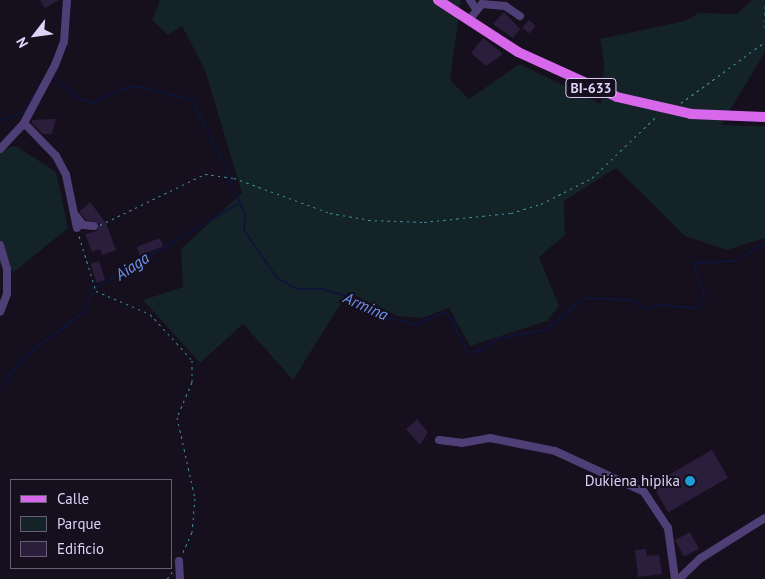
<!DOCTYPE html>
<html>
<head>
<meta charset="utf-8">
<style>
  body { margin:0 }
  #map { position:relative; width:765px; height:579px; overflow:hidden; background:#150f1e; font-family:"PT Sans",sans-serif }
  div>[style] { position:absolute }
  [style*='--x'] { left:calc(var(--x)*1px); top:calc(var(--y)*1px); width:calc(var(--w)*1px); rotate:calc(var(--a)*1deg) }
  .green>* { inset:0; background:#132327 }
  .stream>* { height:2px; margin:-1px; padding:0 1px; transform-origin:1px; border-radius:1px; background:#0f1537 }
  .building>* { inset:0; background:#2b1e3c; transform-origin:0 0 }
  .path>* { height:1px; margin-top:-0.5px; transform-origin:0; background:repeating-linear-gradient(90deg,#3d92a2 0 2.5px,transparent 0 6.5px) }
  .minor>* { height:8px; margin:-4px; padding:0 4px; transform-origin:4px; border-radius:4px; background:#4e4077 }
  .major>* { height:10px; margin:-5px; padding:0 5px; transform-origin:5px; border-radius:5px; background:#d767eb }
  .dots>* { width:14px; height:14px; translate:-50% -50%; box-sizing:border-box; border:2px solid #150f1e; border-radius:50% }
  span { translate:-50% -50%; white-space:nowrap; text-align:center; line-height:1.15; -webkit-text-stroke:4px #150f1e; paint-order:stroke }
  .shield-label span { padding:1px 4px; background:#150f1e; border:1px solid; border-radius:4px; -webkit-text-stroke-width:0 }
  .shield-label { font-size:14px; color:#dfd2f9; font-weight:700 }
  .poi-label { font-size:15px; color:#dfd2f9 }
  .right { translate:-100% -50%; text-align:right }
  .water-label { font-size:16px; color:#6e95ec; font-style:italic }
  .legend { position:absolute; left:10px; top:479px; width:162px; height:90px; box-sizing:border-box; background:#150f1e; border:1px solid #665d76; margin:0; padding:6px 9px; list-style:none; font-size:15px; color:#dfd2f9 }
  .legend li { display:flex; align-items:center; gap:10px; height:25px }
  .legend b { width:25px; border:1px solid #665d76 }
  .north { position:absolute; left:10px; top:10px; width:50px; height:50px; -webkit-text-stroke:4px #150f1e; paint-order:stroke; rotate:240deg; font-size:14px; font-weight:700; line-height:20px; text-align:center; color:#dfd2f9 }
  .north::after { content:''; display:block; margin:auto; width:18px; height:22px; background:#dfd2f9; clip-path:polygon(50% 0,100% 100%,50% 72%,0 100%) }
</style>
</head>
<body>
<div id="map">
  <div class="green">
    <div style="clip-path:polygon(160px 0,461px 0,450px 80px,469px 99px,520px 64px,601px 104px,604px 63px,600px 39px,685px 21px,699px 13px,737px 14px,752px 0,765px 0,765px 52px,721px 125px,765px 126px,765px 238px,727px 250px,685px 236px,616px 168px,564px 201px,565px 235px,539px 257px,559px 306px,547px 321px,470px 346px,449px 308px,422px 318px,398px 316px,348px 292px,293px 380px,243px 324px,200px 363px,143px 300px,183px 287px,181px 249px,242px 193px,205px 70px,182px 26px,168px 35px,152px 20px)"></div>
    <div style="clip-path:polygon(16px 146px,56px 172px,68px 228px,14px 272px,0 264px,0 150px)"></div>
  </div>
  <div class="stream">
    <div style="--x:54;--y:76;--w:32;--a:44"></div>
    <div style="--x:77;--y:98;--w:16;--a:18"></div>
    <div style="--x:92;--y:103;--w:36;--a:-24"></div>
    <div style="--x:125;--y:88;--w:16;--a:-4"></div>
    <div style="--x:141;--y:87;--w:53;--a:14.3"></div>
    <div style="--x:192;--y:100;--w:83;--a:63.4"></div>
    <div style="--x:0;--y:121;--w:26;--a:-21"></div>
    <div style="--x:24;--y:112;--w:37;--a:-59"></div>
    <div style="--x:229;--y:179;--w:38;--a:65"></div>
    <div style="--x:245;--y:213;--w:17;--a:93"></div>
    <div style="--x:244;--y:230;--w:58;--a:55.5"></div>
    <div style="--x:277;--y:278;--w:24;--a:28"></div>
    <div style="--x:298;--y:289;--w:24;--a:0"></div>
    <div style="--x:322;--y:289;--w:37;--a:16"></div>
    <div style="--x:358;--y:299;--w:36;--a:32"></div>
    <div style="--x:389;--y:318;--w:29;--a:14"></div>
    <div style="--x:417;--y:325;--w:29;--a:-27"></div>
    <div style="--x:443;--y:312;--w:11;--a:41"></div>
    <div style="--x:451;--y:319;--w:38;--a:63"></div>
    <div style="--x:468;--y:353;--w:16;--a:-14"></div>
    <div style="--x:484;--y:349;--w:18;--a:-38"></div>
    <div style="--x:498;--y:338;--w:49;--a:-9.5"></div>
    <div style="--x:546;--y:330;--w:50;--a:-40.1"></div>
    <div style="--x:584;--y:298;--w:48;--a:2.4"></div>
    <div style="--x:632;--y:300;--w:17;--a:33"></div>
    <div style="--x:646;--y:309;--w:14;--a:-17"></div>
    <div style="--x:659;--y:305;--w:37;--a:5"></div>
    <div style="--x:696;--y:308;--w:14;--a:-51"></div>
    <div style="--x:705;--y:297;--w:36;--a:-108"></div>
    <div style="--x:694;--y:263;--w:40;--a:-2.9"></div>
    <div style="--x:734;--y:261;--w:35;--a:-29"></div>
    <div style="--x:0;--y:387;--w:41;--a:-50.9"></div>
    <div style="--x:26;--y:355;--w:71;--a:-36.4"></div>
    <div style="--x:83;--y:313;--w:26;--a:-65"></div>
    <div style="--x:94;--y:289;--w:167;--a:-30.6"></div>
  </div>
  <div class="building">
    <div style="clip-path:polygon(40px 0,59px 0,45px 8px)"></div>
    <div style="clip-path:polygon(504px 12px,520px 29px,513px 38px,493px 24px)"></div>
    <div style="left:529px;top:20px;width:9px;height:10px;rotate:41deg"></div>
    <div style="clip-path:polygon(483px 38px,503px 54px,486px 66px,471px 53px)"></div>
    <div style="clip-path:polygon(56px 119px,52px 134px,43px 134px,32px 123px,32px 120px)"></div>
    <div style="clip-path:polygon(90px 202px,106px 223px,116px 250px,102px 255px,100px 249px,92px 252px,85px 234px,97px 231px,99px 223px,86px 220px,79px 212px)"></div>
    <div style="left:160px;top:238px;width:9px;height:25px;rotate:69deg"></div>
    <div style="left:99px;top:261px;width:20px;height:9px;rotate:72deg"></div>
    <div style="clip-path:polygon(417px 419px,428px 432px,420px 445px,406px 429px)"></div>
    <div style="left:712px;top:450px;width:32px;height:69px;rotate:60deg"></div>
    <div style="left:690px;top:532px;width:19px;height:17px;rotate:62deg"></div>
    <div style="clip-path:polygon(646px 549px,647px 556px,659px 555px,662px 574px,638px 577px,635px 550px)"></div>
  </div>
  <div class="path">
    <div style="--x:765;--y:6;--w:22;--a:90"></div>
    <div style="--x:681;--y:103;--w:104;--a:-36"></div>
    <div style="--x:100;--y:225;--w:117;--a:-25.9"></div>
    <div style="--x:205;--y:174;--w:29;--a:8"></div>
    <div style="--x:234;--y:178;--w:102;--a:20"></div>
    <div style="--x:330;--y:213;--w:39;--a:10"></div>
    <div style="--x:368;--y:220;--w:56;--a:2"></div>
    <div style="--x:424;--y:222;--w:87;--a:-5.9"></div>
    <div style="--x:511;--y:213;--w:31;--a:-17"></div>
    <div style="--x:541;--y:204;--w:57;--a:-27"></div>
    <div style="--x:592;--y:178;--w:91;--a:-43.7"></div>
    <div style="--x:79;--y:236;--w:58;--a:72.8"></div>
    <div style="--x:96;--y:291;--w:59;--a:23.1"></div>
    <div style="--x:150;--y:314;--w:62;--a:47.6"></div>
    <div style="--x:192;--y:360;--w:22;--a:90"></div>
    <div style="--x:192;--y:382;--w:38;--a:113"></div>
    <div style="--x:177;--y:417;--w:83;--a:77.5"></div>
    <div style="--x:195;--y:498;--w:34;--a:95"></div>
    <div style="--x:192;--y:532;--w:24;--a:114"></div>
    <div style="--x:167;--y:579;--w:9;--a:-54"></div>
  </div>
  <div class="minor">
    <div style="--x:470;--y:0;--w:11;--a:56"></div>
    <div style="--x:469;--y:20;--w:21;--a:-51"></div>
    <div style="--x:482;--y:4;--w:23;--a:5"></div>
    <div style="--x:505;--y:6;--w:18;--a:34"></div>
    <div style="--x:24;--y:123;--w:46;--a:45.9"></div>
    <div style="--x:56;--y:156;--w:21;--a:62"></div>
    <div style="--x:66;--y:175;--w:54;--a:78.3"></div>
    <div style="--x:0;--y:149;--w:35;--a:-47"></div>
    <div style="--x:24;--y:123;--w:66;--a:-61.9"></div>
    <div style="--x:55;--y:65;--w:25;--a:-69"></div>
    <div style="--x:64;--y:42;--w:42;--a:-85.9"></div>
    <div style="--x:76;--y:216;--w:11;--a:52"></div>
    <div style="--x:83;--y:225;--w:11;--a:5"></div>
    <div style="--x:0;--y:245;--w:25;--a:74"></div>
    <div style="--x:7;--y:269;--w:25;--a:90"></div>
    <div style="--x:7;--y:294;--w:19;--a:111"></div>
    <div style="--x:439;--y:440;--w:23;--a:7"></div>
    <div style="--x:462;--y:443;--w:28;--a:-10"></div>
    <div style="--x:490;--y:438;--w:66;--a:11.3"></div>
    <div style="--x:555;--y:451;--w:98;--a:24.7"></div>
    <div style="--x:644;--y:492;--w:43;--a:56.3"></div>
    <div style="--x:668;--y:528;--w:51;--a:82.2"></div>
    <div style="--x:179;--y:561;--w:18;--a:87"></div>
    <div style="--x:679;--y:579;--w:30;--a:-44"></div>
    <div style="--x:701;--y:558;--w:75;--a:-32"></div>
  </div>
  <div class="major">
    <div style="--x:438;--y:0;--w:95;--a:33"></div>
    <div style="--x:518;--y:52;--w:109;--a:24.4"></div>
    <div style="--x:617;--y:97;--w:76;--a:12.9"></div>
    <div style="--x:691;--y:114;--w:74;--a:2.3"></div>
  </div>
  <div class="dots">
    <div style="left:690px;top:481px;background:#1d9dda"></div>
  </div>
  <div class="shield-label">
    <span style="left:591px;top:88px">BI-633</span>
  </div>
  <div class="poi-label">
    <span class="right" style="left:680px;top:481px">Dukiena hipika</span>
  </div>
  <div class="water-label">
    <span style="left:132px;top:266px;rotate:-34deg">Aiaga</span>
    <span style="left:366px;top:306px;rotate:24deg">Armina</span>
  </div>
  <ul class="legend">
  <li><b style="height:6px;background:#d767eb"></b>Calle</li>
  <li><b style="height:14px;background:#132327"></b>Parque</li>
  <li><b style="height:14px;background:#2b1e3c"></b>Edificio</li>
  </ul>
  <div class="north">N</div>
</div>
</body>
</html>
